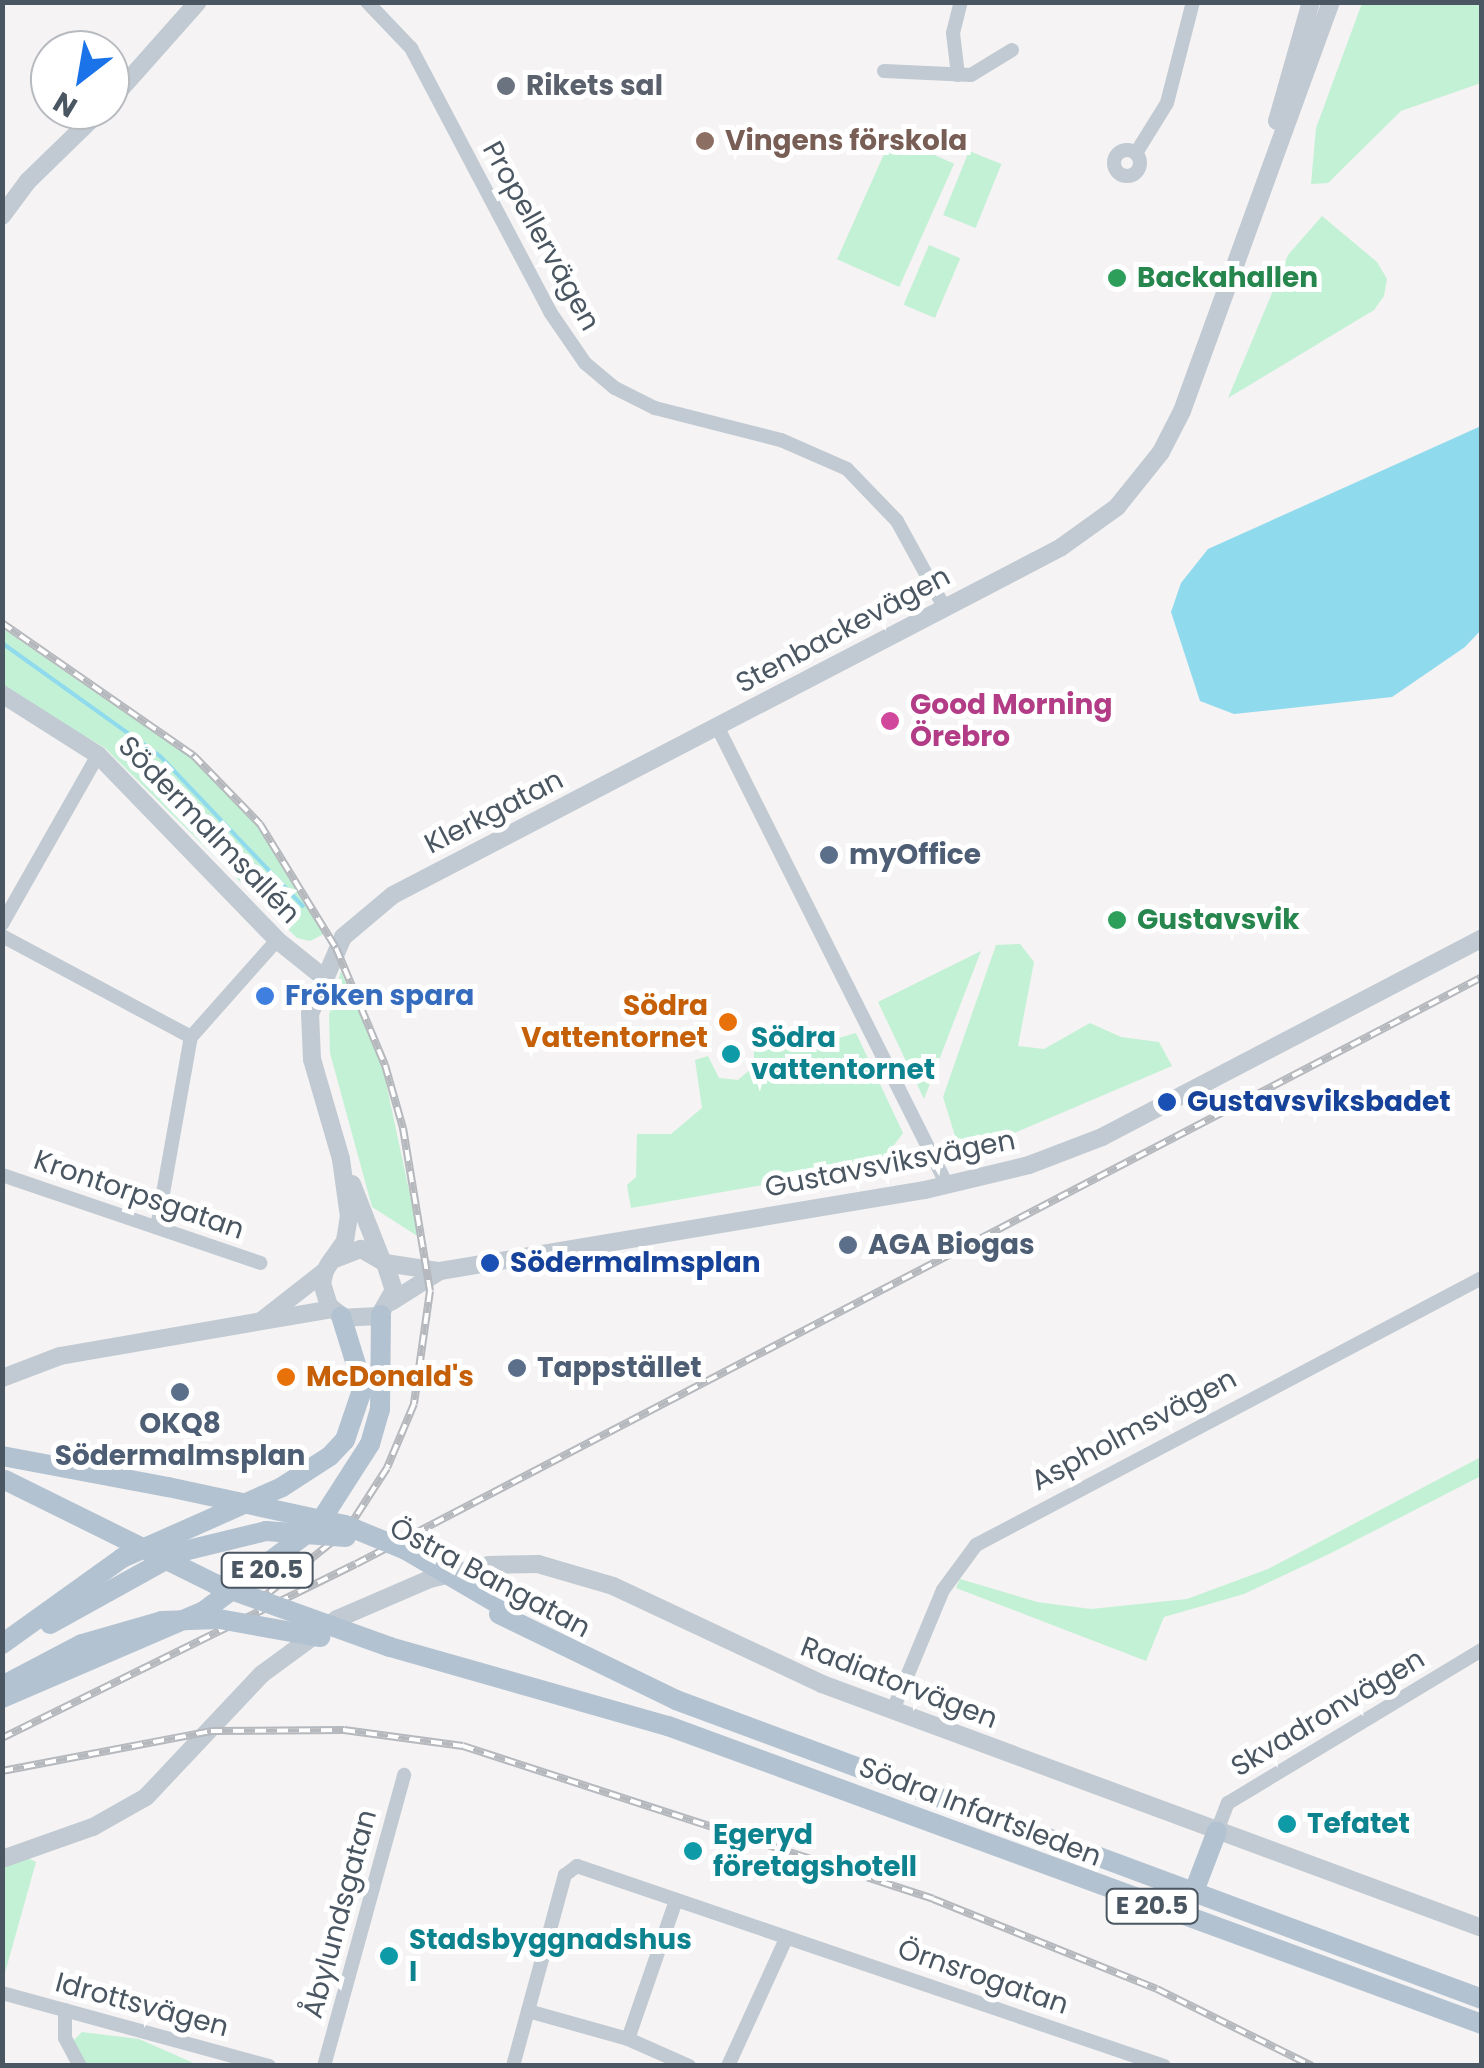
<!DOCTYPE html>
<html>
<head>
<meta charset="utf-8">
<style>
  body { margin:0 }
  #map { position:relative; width:1484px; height:2068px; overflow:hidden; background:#f5f3f3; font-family:Poppins,sans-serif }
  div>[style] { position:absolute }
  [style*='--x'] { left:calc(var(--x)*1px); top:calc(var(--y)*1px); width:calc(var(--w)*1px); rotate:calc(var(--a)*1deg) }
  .green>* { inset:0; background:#c3f1d5; transform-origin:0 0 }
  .water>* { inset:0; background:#90daee }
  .stream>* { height:4px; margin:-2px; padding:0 2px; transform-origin:2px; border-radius:2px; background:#90daee }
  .minor>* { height:14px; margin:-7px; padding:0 7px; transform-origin:7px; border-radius:7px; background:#c1cad2 }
  .minor>.ring { margin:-7px; padding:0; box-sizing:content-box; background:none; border:14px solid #c1cad2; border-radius:50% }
  .tertiary>* { height:18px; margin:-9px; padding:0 9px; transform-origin:9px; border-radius:9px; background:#c1cad2 }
  .primary>* { height:20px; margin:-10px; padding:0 10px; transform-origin:10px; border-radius:10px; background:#b3c2d1 }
  .rail>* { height:8px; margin-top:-4px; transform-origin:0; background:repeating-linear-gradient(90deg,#fff 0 11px,#b5b8bd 0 22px); box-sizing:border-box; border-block:2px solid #b5b8bd }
  .primary-bridge>* { height:20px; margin:-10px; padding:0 10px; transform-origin:10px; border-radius:10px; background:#b3c2d1 }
  .dots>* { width:28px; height:28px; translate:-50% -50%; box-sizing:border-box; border:5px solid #fff; border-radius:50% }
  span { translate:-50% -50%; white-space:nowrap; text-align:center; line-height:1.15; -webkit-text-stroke:10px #fff; paint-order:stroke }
  .shield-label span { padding:2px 8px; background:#fff; border:2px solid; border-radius:8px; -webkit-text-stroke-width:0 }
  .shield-label { font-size:25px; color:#4a5661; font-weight:700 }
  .worship-label { font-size:28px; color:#5b616d; font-weight:700 }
  .left { translate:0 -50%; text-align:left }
  .education-label { font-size:28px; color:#785e54; font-weight:700 }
  .street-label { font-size:28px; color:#4a5661 }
  .leisure-label { font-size:28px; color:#27864d; font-weight:700 }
  .hotel-label { font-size:28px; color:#b23c85; font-weight:700 }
  .service-label { font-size:28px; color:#4e5e75; font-weight:700 }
  .shop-label { font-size:28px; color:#366cbe; font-weight:700 }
  .food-label { font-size:28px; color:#c56008; font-weight:700 }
  .right { translate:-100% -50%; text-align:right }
  .culture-label { font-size:28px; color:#0d838f; font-weight:700 }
  .transit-label { font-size:28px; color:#164399; font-weight:700 }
  .frame { position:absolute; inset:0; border:5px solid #4a5661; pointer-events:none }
  .north { position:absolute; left:30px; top:30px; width:100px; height:100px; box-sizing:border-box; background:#fff; border:2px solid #b7bbc0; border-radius:50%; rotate:211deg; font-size:28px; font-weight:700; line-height:40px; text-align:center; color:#4a5661 }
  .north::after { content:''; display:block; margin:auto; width:35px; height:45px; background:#1a73e8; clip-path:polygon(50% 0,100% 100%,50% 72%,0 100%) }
</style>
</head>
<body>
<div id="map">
  <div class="green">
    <div style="clip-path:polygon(1362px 3px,1481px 3px,1481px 83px,1401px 111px,1328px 183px,1311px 184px,1316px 128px)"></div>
    <div style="left:892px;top:136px;width:68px;height:135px;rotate:24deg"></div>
    <div style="left:969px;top:151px;width:35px;height:69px;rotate:22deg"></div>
    <div style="clip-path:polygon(1322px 216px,1377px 262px,1387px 279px,1384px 296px,1374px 310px,1228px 398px,1288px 255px)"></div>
    <div style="left:929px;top:245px;width:34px;height:65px;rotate:23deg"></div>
    <div style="clip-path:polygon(2px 628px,191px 758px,257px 826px,324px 934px,310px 941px,297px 938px,105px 748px,3px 688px)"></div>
    <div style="clip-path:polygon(1020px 944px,1034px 962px,1018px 1046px,1044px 1049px,1090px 1023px,1121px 1037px,1159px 1042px,1172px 1066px,979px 1148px,956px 1139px,943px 1097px,996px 945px)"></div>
    <div style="clip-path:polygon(981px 951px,924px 1099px,878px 1002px)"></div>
    <div style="clip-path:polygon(341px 971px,382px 1064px,419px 1237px,372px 1207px,330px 1053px,329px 1015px)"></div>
    <div style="clip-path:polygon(787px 1027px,791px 1052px,856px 1033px,903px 1133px,885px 1157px,870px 1166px,631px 1208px,627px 1185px,636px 1177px,637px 1134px,671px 1134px,702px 1108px,695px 1060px,708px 1056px,719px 1078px,738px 1080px,754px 1066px,754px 1043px,777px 1040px,776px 1029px)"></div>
    <div style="clip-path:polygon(1481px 1457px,1481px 1476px,1331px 1553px,1244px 1594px,1164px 1617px,1146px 1661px,956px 1588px,960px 1579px,1037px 1602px,1091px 1609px,1187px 1599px,1268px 1569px)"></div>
    <div style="clip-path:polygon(28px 1858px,36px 1862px,3px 1980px,3px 1867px)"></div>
    <div style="clip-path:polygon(82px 2032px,139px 2039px,198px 2065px,85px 2065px,73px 2041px)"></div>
  </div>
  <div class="water">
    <div style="clip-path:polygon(1481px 426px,1481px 630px,1465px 647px,1392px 697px,1234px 714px,1200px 701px,1171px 612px,1181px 583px,1208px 549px)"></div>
  </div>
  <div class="stream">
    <div style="--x:2;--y:643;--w:194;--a:35.6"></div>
    <div style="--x:160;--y:756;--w:207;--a:46.4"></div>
  </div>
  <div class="minor">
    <div style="--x:367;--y:2;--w:64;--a:46.3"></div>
    <div style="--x:411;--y:48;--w:298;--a:62.2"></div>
    <div style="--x:550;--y:312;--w:62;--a:55.5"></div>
    <div style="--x:585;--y:363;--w:39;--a:40"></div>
    <div style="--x:615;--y:388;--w:45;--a:26.6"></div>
    <div style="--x:655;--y:408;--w:130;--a:14.3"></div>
    <div style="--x:781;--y:440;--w:72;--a:23.7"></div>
    <div style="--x:847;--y:469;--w:72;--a:46.1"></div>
    <div style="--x:897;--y:521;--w:98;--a:61.3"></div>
    <div style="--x:884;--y:71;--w:87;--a:2.6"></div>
    <div style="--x:971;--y:75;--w:48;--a:-31.4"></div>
    <div style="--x:958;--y:75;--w:42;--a:-96.8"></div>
    <div style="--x:953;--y:33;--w:32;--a:-76"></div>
    <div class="ring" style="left:1114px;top:150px;width:12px;height:12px"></div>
    <div style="--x:1136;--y:153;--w:59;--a:-58.2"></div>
    <div style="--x:1167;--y:103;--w:104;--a:-75.6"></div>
    <div style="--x:718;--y:728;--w:511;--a:63.38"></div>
    <div style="--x:2;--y:924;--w:194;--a:-60.4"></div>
    <div style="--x:2;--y:936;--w:214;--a:28.1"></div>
    <div style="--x:2;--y:1175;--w:273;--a:18.8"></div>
    <div style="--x:157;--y:1227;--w:193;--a:-79.9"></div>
    <div style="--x:191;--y:1037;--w:130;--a:-48.4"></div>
    <div style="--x:893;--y:1710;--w:130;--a:-67.4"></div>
    <div style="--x:943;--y:1590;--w:56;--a:-53.7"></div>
    <div style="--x:976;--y:1545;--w:572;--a:-27.82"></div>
    <div style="--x:1217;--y:1831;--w:30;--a:-69"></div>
    <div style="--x:1228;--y:1803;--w:297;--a:-31.1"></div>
    <div style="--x:2;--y:1993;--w:277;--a:15.3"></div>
    <div style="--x:65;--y:2010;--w:28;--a:90"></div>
    <div style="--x:65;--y:2038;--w:32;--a:62"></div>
    <div style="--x:528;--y:2011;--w:104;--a:15.6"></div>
    <div style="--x:628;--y:2039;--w:67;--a:23.9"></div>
    <div style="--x:628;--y:2039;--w:147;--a:-70.9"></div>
    <div style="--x:324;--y:2066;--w:302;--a:-74.6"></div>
    <div style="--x:513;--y:2066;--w:198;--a:-74.8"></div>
    <div style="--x:565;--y:1875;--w:15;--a:-37"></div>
    <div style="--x:577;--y:1866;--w:620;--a:18.81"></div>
    <div style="--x:728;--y:2066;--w:140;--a:-65.5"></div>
  </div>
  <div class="tertiary">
    <div style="--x:110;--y:101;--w:132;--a:-48.4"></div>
    <div style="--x:1277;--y:121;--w:124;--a:-74.1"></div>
    <div style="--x:2;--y:216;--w:44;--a:-53.4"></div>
    <div style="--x:28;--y:181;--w:102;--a:-44.2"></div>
    <div style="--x:2;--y:694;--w:114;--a:32.4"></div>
    <div style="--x:98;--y:755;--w:257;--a:45.9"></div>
    <div style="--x:277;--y:940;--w:58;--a:38.7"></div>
    <div style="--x:352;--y:1184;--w:79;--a:68.6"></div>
    <div style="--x:332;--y:1260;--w:31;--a:-21"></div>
    <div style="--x:361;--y:1249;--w:28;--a:30"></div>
    <div style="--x:385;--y:1263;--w:28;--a:72"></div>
    <div style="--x:394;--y:1290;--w:30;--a:120"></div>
    <div style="--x:379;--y:1316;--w:35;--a:177"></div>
    <div style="--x:344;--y:1318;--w:19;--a:-141"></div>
    <div style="--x:329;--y:1306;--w:24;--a:-107"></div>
    <div style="--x:322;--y:1283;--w:12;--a:-76"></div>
    <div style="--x:325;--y:1271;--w:8;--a:-60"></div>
    <div style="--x:329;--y:1264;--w:28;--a:-55"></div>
    <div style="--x:345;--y:1241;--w:24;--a:-81"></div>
    <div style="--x:349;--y:1217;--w:59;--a:-97.9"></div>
    <div style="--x:341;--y:1159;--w:104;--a:-106.2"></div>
    <div style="--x:312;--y:1059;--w:45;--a:-92.5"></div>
    <div style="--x:310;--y:1014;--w:84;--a:-66.8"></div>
    <div style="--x:343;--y:937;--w:65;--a:-40"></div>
    <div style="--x:393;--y:895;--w:752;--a:-27.49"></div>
    <div style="--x:1060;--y:548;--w:70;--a:-35.7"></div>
    <div style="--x:1117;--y:507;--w:70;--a:-51.3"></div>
    <div style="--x:1161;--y:452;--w:46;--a:-62.9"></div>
    <div style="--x:1182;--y:411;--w:435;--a:-70"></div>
    <div style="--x:385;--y:1263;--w:55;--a:8.4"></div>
    <div style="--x:391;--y:1302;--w:58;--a:-32.3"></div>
    <div style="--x:440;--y:1271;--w:492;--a:-9.5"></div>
    <div style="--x:925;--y:1190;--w:107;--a:-13.5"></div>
    <div style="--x:1029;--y:1165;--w:78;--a:-21"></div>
    <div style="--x:1102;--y:1137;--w:429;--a:-27.6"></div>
    <div style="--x:261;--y:1321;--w:81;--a:-38"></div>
    <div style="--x:2;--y:1378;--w:62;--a:-20.8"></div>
    <div style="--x:60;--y:1356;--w:276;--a:-9.8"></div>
    <div style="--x:2;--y:1859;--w:96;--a:-19.4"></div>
    <div style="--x:93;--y:1827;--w:61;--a:-29.5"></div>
    <div style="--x:146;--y:1797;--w:169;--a:-46.7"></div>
    <div style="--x:262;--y:1674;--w:93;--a:-36.3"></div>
    <div style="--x:337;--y:1619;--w:101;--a:-23.3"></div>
    <div style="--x:430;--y:1579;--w:61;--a:-13.3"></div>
    <div style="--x:489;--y:1565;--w:49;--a:-1.2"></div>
    <div style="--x:538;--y:1564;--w:78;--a:16.3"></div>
    <div style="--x:613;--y:1586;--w:231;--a:25.1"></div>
    <div style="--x:822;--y:1684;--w:704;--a:20.29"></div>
  </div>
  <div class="primary">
    <div style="--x:2;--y:1456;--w:169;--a:10.6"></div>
    <div style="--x:499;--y:1614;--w:197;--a:25.9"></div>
    <div style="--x:676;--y:1700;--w:860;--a:20.35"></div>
    <div style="--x:50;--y:1624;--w:146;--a:-29"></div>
    <div style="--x:2;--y:1644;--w:148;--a:-35.6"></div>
    <div style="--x:122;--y:1558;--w:175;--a:-23.9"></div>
    <div style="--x:282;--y:1487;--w:57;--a:-32.9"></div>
    <div style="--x:330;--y:1456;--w:22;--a:-47"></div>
    <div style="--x:345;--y:1440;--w:56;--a:-71.2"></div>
    <div style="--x:363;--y:1387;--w:74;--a:-107.2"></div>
    <div style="--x:390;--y:1647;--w:289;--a:15.9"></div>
    <div style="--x:668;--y:1726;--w:867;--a:20.11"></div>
    <div style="--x:2;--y:1698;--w:220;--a:-23.3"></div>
    <div style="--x:204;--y:1611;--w:143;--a:-37"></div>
    <div style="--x:318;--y:1525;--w:96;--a:-57.3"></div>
    <div style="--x:370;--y:1444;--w:35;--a:-74"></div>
    <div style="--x:380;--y:1410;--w:95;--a:-89.4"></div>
    <div style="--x:1193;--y:1894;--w:67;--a:-69.1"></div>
  </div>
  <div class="rail">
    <div style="--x:2;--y:623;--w:234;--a:34.7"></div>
    <div style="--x:194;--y:756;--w:95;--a:45.9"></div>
    <div style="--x:260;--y:824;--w:145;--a:58.5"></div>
    <div style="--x:336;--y:948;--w:127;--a:67.3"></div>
    <div style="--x:385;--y:1065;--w:66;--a:74.1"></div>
    <div style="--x:403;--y:1128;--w:165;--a:80.6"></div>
    <div style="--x:430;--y:1291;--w:114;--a:98.1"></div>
    <div style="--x:414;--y:1404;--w:69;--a:112.9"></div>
    <div style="--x:387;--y:1468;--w:74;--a:122.8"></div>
    <div style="--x:347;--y:1530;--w:104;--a:141.3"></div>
    <div style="--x:2;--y:1738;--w:394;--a:-26.2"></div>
    <div style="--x:356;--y:1564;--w:1270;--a:-27.53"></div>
    <div style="--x:2;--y:1771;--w:213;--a:-10.8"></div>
    <div style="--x:211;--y:1731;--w:133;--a:-0.4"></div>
    <div style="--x:344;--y:1730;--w:120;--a:7.7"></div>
    <div style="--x:463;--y:1746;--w:494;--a:18"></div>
    <div style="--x:933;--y:1899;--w:241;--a:21.9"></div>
    <div style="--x:1157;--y:1989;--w:173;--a:26.4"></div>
  </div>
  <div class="primary-bridge">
    <div style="--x:5;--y:1480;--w:234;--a:26.3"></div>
    <div style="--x:215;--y:1584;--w:186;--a:19.8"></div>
    <div style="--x:168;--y:1487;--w:181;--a:12.1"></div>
    <div style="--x:345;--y:1525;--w:66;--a:22.3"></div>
    <div style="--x:406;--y:1550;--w:113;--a:30.4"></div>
    <div style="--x:184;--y:1551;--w:84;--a:-13.7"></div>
    <div style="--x:266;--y:1531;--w:80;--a:4.3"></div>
    <div style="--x:2;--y:1686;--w:90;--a:-27.7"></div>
    <div style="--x:82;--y:1644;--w:83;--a:-16"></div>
    <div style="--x:162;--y:1621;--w:57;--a:-2"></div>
    <div style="--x:219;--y:1619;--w:103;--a:10.1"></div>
  </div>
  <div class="dots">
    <div style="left:506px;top:86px;background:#6b7280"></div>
    <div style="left:705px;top:141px;background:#8d6e63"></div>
    <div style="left:1117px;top:278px;background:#2e9e5b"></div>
    <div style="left:890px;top:721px;background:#d1479c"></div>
    <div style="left:829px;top:855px;background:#5c6f8a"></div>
    <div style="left:1117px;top:920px;background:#2e9e5b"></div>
    <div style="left:265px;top:996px;background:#3f7fe0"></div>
    <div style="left:728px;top:1022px;background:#e8710a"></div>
    <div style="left:731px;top:1054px;background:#0f9aa8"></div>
    <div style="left:1167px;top:1102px;background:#1a4fb4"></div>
    <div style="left:848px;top:1245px;background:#5c6f8a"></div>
    <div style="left:490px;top:1263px;background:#1a4fb4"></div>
    <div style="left:517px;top:1368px;background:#5c6f8a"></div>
    <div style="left:286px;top:1377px;background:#e8710a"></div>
    <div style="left:180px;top:1392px;background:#5c6f8a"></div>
    <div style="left:1287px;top:1824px;background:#0f9aa8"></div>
    <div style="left:693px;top:1851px;background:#0f9aa8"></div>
    <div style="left:389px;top:1956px;background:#0f9aa8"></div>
  </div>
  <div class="shield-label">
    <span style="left:267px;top:1570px">E 20.5</span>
    <span style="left:1152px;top:1906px">E 20.5</span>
  </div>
  <div class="worship-label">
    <span class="left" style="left:526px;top:86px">Rikets sal</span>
  </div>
  <div class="education-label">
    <span class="left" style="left:725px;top:141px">Vingens förskola</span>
  </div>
  <div class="street-label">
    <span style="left:541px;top:236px;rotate:61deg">Propellervägen</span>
    <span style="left:843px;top:630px;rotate:-28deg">Stenbackevägen</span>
    <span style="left:494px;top:812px;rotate:-27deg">Klerkgatan</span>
    <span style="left:209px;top:830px;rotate:46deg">Södermalmsallén</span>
    <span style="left:890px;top:1164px;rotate:-11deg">Gustavsviksvägen</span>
    <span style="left:139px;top:1195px;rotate:19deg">Krontorpsgatan</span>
    <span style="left:1134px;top:1430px;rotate:-28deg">Aspholmsvägen</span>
    <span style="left:490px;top:1578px;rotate:28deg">Östra Bangatan</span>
    <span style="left:899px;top:1683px;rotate:21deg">Radiatorvägen</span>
    <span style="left:1328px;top:1713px;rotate:-31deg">Skvadronvägen</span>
    <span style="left:980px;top:1812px;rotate:21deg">Södra Infartsleden</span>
    <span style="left:340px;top:1914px;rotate:-75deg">Åbylundsgatan</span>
    <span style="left:983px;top:1977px;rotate:19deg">Örnsrogatan</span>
    <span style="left:142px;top:2005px;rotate:15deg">Idrottsvägen</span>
  </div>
  <div class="leisure-label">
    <span class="left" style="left:1137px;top:278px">Backahallen</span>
    <span class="left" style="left:1137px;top:920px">Gustavsvik</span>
  </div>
  <div class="hotel-label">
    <span class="left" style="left:910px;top:721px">Good Morning<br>Örebro</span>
  </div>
  <div class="service-label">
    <span class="left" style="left:849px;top:855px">myOffice</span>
    <span class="left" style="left:868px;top:1245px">AGA Biogas</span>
    <span class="left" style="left:537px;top:1368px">Tappstället</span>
    <span style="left:180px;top:1440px">OKQ8<br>Södermalmsplan</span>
  </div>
  <div class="shop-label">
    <span class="left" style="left:285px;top:996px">Fröken spara</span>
  </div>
  <div class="food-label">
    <span class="right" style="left:708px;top:1022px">Södra<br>Vattentornet</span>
    <span class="left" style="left:306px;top:1377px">McDonald's</span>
  </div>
  <div class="culture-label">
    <span class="left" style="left:751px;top:1054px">Södra<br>vattentornet</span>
    <span class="left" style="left:1307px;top:1824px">Tefatet</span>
    <span class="left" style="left:713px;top:1851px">Egeryd<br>företagshotell</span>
    <span class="left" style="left:409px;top:1956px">Stadsbyggnadshus<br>I</span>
  </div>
  <div class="transit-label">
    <span class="left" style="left:1187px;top:1102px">Gustavsviksbadet</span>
    <span class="left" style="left:510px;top:1263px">Södermalmsplan</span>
  </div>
  <div class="frame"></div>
  <div class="north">N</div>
</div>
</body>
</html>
